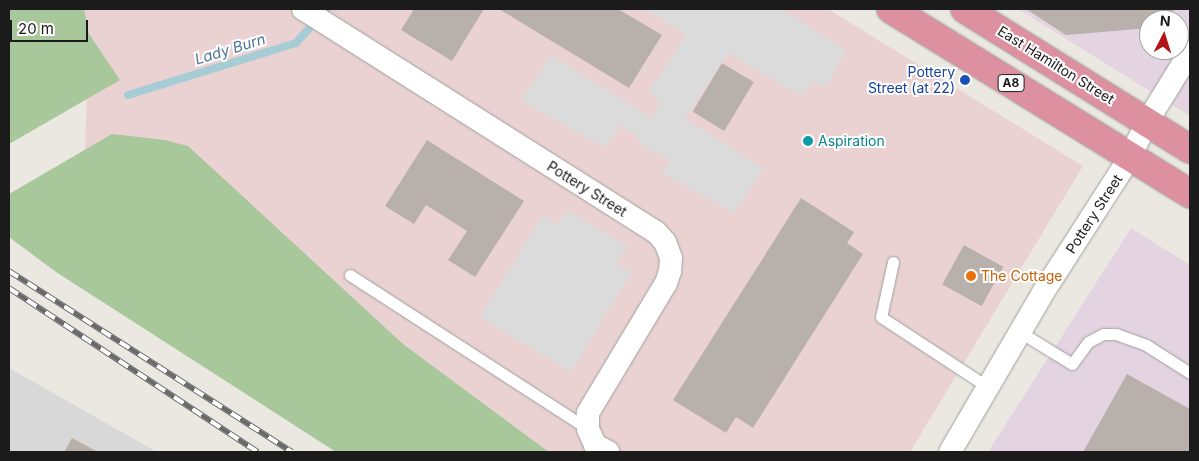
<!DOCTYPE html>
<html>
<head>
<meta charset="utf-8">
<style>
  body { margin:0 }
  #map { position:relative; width:1199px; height:461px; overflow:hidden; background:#ebe8e1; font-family:Inter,sans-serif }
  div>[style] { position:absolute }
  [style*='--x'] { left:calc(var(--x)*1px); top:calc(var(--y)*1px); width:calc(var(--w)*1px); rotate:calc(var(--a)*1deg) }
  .residential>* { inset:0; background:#d9d8d8 }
  .commercial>* { inset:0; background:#ebd2d2 }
  .industrial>* { inset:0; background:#e4d4e1 }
  .forest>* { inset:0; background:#a8c79a }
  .parking>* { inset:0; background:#dbdbdb }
  .stream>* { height:8px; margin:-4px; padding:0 4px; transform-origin:4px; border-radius:4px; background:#a6ccd5 }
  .building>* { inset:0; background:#b8b1ab; transform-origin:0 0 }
  .roads { filter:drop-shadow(0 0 1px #9f9f9f) drop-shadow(0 0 1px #9f9f9f) }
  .lane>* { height:11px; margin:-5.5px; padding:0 5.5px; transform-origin:5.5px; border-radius:5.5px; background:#fff }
  .street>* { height:22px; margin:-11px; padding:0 11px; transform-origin:11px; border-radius:11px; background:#fff }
  .highway>* { height:28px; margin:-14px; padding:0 14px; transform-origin:14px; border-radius:14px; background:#dc90a0 }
  .rail>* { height:5.5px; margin-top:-2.75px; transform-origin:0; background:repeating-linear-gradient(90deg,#fff 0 11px,#696969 0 22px); box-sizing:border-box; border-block:1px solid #696969 }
  .dots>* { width:14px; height:14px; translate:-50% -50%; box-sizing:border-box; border:2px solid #fff; border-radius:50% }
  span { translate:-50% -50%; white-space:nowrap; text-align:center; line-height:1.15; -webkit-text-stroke:4px #fff; paint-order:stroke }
  .shield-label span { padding:1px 4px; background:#fff; border:1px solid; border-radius:4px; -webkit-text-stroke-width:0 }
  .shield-label { font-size:12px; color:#1b1b1b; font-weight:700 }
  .street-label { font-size:14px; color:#1b1b1b }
  .transit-label { font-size:14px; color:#164399 }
  .right { translate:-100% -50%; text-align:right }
  .culture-label { font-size:14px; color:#0d838f }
  .left { translate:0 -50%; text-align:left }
  .food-label { font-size:14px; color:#c56008 }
  .water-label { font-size:15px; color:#4f7699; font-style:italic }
  .frame { position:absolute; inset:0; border:10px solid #1b1b1b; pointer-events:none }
  .north { position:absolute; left:1139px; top:10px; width:50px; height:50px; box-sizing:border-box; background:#fff; border:1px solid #a4a4a4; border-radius:50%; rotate:5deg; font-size:14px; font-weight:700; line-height:20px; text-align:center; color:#1b1b1b }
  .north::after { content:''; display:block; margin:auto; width:18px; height:22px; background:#b21418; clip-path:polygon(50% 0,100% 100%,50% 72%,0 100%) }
  .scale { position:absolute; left:10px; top:20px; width:78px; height:22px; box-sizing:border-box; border:2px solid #1b1b1b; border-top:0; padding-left:6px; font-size:15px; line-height:18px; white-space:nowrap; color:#1b1b1b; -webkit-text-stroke:4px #fff; paint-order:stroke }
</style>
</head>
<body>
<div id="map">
  <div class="residential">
    <div style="clip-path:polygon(9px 368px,157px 452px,9px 452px)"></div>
  </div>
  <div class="commercial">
    <div style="clip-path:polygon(84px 9px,828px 9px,1083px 166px,910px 452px,549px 452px,403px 344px,85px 150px,89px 34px)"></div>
  </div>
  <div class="industrial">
    <div style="clip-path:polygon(evenodd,1018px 9px,1190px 9px,1190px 116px,1018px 9px,1149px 20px,1179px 20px,1179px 50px,1149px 50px,1149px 20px)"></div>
    <div style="clip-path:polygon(1131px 228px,1190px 265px,1190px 452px,988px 452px)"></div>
  </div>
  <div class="forest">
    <div style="clip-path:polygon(9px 9px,84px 9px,89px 34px,120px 80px,9px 144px)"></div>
    <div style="clip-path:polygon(112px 134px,165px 140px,188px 146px,403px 344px,549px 452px,336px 452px,56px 272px,9px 237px,9px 194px)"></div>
  </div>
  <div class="parking">
    <div style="clip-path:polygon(645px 9px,781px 9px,846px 50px,826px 87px,813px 82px,801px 96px,728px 53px,685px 119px,764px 168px,734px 213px,662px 173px,670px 160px,641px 145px,636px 135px,621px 125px,605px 148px,521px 101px,551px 55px,652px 118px,660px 102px,649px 92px,686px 35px)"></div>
    <div style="clip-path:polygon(567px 210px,627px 246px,616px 264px,631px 273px,571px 372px,480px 317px,542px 216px,557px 225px)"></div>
  </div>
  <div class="stream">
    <div style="--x:128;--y:95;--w:176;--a:-17.2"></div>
    <div style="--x:296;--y:43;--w:46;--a:-47.6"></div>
  </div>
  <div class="building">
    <div style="clip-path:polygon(414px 9px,484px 9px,452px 61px,401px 30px)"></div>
    <div style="clip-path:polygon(499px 9px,618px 9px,662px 35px,629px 88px)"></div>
    <div style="clip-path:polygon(1026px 9px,1175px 9px,1167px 20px,1149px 20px,1149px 28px,1066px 35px)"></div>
    <div style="left:722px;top:63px;width:37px;height:57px;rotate:31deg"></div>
    <div style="clip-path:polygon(427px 140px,524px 201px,475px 277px,448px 260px,467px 231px,426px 205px,414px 224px,385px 206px)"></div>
    <div style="clip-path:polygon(801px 198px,854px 232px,847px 243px,863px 254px,753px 428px,736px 417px,726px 433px,673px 400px)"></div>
    <div style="left:964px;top:245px;width:45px;height:45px;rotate:29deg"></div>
    <div style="clip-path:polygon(1127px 374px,1190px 409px,1190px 452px,1083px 452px)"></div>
    <div style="clip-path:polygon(72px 438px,98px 452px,64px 452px)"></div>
  </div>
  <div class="roads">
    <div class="lane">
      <div style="--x:893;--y:262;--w:56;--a:102.3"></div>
      <div style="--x:881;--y:317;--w:128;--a:33.2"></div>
      <div style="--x:350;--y:275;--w:283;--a:32.9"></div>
      <div style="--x:1020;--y:332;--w:61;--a:31.6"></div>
      <div style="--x:1072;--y:364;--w:27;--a:-54"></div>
      <div style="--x:1088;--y:342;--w:17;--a:-28"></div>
      <div style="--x:1103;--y:334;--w:13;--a:0"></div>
      <div style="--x:1116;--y:334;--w:32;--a:20"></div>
      <div style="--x:1146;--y:345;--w:52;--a:32.5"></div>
    </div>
    <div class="street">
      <div style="--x:303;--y:9;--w:418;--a:32.3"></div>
      <div style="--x:656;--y:232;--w:13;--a:48"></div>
      <div style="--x:665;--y:242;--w:17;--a:69"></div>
      <div style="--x:671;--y:258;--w:13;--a:94"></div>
      <div style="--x:670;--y:271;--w:13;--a:108"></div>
      <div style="--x:666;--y:283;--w:152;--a:121"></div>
      <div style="--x:588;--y:413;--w:16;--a:90"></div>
      <div style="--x:588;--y:429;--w:17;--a:66"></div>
      <div style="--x:595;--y:445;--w:15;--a:28"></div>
      <div style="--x:950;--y:452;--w:186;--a:-59.7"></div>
      <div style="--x:1044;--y:291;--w:159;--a:-57.3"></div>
      <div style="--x:1130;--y:157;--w:39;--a:-64"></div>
      <div style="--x:1147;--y:122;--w:82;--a:-58.4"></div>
    </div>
    <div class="highway">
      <div style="--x:891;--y:9;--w:352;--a:31.7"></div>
      <div style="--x:965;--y:9;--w:265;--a:31.9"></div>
    </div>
  </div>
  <div class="rail">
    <div style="--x:9;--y:271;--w:336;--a:32.6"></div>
    <div style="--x:9;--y:288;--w:298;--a:33.4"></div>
  </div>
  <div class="dots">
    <div style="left:965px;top:80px;background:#1a4fb4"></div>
    <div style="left:808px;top:141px;background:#0f9aa8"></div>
    <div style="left:971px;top:276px;background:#e8710a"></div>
  </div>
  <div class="shield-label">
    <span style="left:1011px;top:83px">A8</span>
  </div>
  <div class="street-label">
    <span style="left:1056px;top:65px;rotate:32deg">East Hamilton Street</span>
    <span style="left:587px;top:189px;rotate:32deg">Pottery Street</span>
    <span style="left:1094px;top:214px;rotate:-57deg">Pottery Street</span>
  </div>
  <div class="transit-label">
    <span class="right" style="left:955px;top:80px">Pottery<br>Street (at 22)</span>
  </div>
  <div class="culture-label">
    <span class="left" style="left:818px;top:141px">Aspiration</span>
  </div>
  <div class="food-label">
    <span class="left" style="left:981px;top:276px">The Cottage</span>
  </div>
  <div class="water-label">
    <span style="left:230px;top:49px;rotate:-17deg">Lady Burn</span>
  </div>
  <div class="frame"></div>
  <div class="north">N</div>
  <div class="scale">20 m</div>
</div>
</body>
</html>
